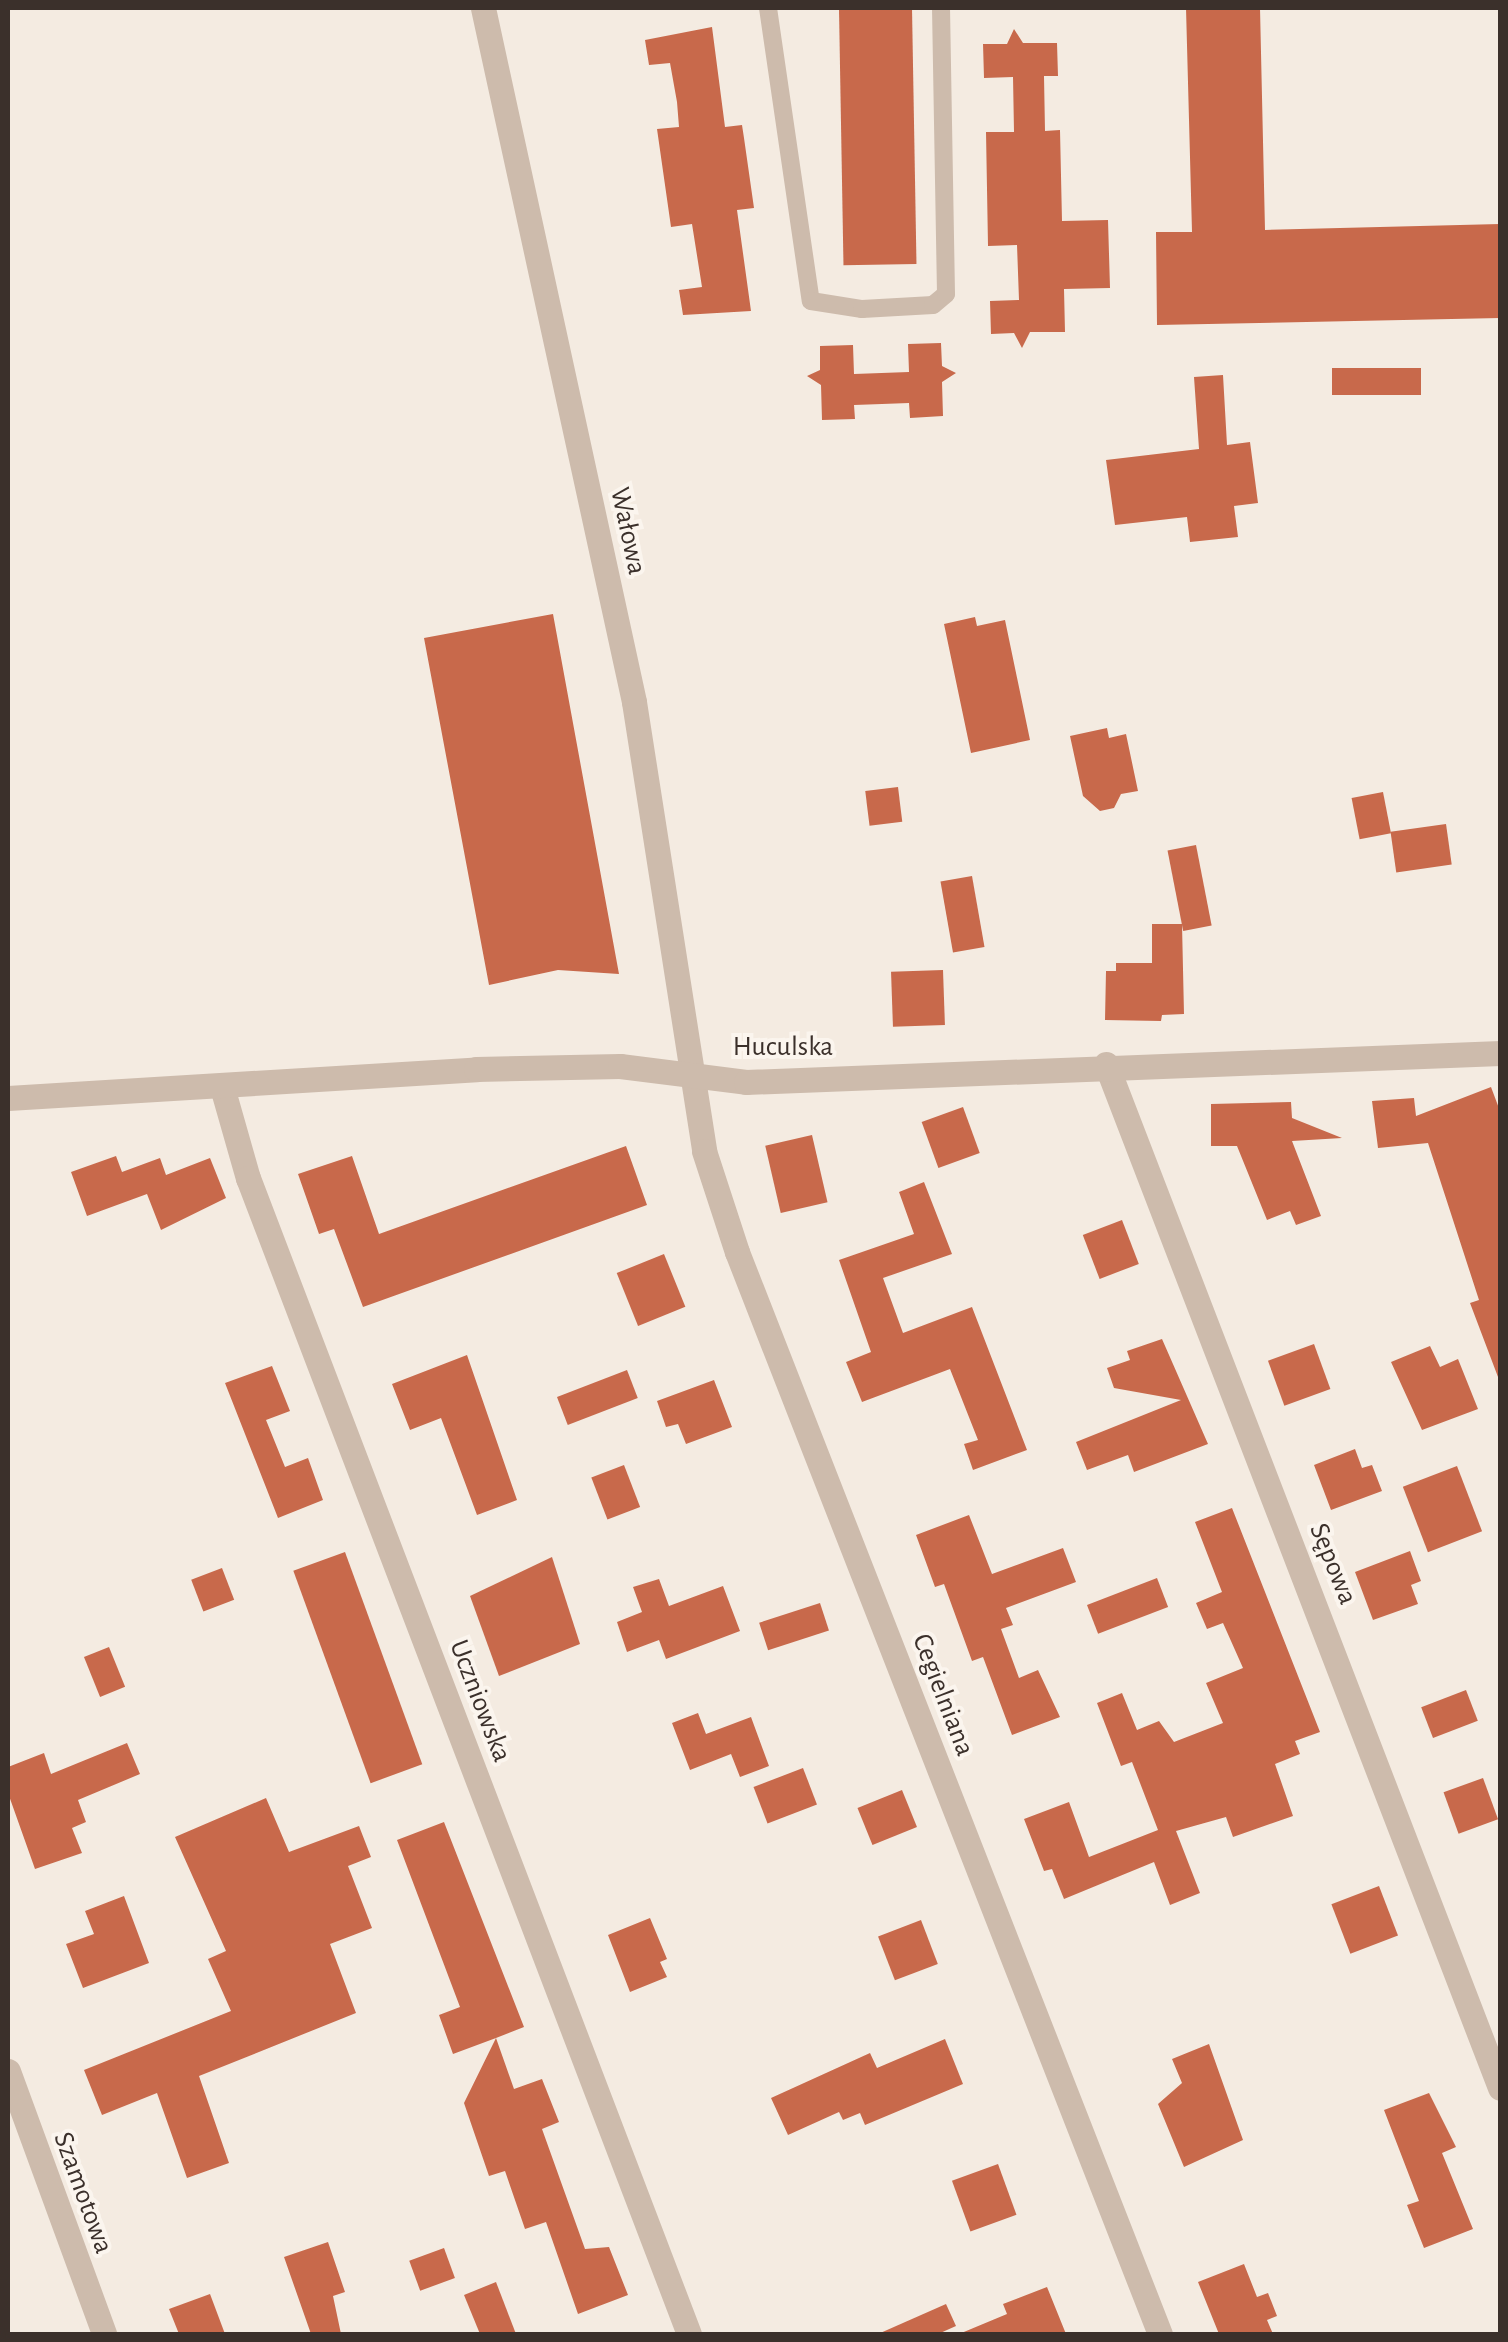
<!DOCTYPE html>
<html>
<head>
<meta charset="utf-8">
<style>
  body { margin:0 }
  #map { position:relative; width:1508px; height:2342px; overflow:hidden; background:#f4ebe1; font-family:"Alegreya Sans",sans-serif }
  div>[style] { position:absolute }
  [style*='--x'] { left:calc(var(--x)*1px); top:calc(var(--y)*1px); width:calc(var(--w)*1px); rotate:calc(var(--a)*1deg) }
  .building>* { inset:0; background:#c8694b; transform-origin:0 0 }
  .service>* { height:18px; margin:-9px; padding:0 9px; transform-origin:9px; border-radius:9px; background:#cdbbac }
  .minor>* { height:25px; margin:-12.5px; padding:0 12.5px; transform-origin:12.5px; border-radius:12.5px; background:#cdbbac }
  span { translate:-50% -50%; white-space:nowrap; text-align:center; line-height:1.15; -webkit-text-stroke:8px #fbf5ee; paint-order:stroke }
  .street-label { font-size:28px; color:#3b302b }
  .frame { position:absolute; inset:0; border:10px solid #3b302b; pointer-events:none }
</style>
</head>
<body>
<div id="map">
  <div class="building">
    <div style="left:912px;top:8px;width:256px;height:73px;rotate:89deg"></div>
    <div style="clip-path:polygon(1186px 8px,1260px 8px,1265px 230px,1500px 224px,1500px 318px,1157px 325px,1156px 232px,1192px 232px)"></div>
    <div style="clip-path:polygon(712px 27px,725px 127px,742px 125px,744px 138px,754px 208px,737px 210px,751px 311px,683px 315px,679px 290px,702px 287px,692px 224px,671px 227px,657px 129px,679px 127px,677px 102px,670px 63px,649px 65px,645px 40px)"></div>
    <div style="clip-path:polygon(1014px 29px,1023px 43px,1057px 43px,1058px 76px,1044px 76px,1045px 131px,1060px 130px,1062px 221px,1108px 220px,1110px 288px,1064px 289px,1065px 332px,1030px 332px,1022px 348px,1014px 333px,991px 334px,990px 301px,1019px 300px,1017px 245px,988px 246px,986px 132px,1014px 132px,1013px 77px,984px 78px,983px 44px,1007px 44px)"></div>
    <div style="clip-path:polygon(941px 343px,942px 366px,956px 373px,942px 382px,943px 416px,910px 418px,909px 403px,882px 404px,854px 405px,855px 419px,822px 420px,821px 385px,807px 376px,820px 370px,820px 346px,853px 345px,854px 374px,909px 372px,908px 344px)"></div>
    <div style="left:1421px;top:368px;width:27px;height:89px;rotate:90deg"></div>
    <div style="clip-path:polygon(1223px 375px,1227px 445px,1250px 442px,1258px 503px,1234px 506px,1238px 537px,1190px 542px,1187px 517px,1115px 525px,1106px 460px,1199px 449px,1194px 377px)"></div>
    <div style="clip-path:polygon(553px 614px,619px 974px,558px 970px,489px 985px,424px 638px)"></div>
    <div style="clip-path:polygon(975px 617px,977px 626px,1005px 620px,1030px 740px,971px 753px,944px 624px)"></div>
    <div style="clip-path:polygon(1107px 728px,1109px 738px,1126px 734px,1138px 791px,1121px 794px,1114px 808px,1100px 811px,1083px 796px,1070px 736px)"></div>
    <div style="left:898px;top:787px;width:35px;height:33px;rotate:83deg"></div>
    <div style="left:1383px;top:792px;width:42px;height:32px;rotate:79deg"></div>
    <div style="left:1446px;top:824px;width:41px;height:56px;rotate:82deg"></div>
    <div style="left:1196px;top:845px;width:82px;height:29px;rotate:79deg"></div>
    <div style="left:972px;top:876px;width:72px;height:32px;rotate:80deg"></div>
    <div style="clip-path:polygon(1152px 924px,1182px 924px,1184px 1014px,1162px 1015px,1161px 1021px,1105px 1020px,1106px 971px,1116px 971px,1116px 963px,1152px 963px)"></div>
    <div style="left:943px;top:970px;width:55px;height:52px;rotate:88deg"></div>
    <div style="clip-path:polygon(1491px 1087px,1500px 1111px,1498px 1377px,1470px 1303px,1479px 1300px,1428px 1143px,1378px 1148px,1372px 1101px,1414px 1098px,1416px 1116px)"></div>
    <div style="clip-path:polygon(1291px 1102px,1292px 1118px,1342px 1138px,1292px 1141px,1321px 1216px,1296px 1225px,1290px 1211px,1267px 1220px,1237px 1146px,1211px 1146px,1211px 1104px)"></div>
    <div style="left:963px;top:1107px;width:49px;height:44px;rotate:70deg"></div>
    <div style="left:812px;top:1135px;width:69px;height:48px;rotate:77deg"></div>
    <div style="clip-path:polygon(626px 1146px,647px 1205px,363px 1307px,334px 1229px,319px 1234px,298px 1174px,352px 1156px,379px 1234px)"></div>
    <div style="clip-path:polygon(116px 1156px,122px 1172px,160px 1158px,166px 1175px,210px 1158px,226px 1198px,161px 1230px,147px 1194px,87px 1216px,71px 1172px)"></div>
    <div style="clip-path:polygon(924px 1182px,952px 1254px,883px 1278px,903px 1333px,972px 1307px,1027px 1450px,973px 1470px,964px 1444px,978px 1440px,950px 1369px,862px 1402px,846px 1362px,871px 1352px,839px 1260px,914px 1234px,899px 1192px)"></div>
    <div style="left:1122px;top:1220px;width:47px;height:42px;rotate:69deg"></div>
    <div style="left:664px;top:1254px;width:57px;height:51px;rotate:68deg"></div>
    <div style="clip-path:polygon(1162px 1339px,1208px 1444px,1134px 1472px,1128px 1455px,1087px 1470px,1076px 1442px,1181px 1400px,1114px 1388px,1107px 1368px,1130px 1360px,1127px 1351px)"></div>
    <div style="left:1314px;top:1344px;width:48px;height:49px;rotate:70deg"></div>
    <div style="clip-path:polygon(1430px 1346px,1440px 1367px,1458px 1359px,1478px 1409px,1422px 1430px,1391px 1362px)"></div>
    <div style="clip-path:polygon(467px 1355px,517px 1500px,477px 1515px,441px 1418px,410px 1430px,392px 1384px)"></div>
    <div style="clip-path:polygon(272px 1366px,290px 1411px,266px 1420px,285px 1467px,308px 1458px,323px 1500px,278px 1518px,225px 1383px)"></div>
    <div style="left:627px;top:1370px;width:30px;height:75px;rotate:69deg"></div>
    <div style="clip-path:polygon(714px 1380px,732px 1427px,686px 1444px,678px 1424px,666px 1427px,657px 1401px)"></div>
    <div style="clip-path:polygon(1355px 1449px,1362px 1468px,1372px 1465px,1382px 1491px,1331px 1510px,1314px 1465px)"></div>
    <div style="left:624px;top:1465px;width:45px;height:35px;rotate:69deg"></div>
    <div style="left:1457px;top:1466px;width:70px;height:58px;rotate:69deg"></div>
    <div style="clip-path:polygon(1232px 1508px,1320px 1732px,1295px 1741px,1300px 1754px,1275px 1764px,1293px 1816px,1233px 1837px,1226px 1817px,1176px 1831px,1200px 1893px,1170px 1905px,1154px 1862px,1064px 1899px,1052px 1869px,1044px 1871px,1024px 1819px,1069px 1802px,1089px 1857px,1158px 1830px,1132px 1762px,1121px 1766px,1097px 1703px,1122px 1693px,1137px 1730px,1159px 1721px,1174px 1742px,1223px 1723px,1206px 1683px,1243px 1668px,1223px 1623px,1207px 1629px,1196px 1603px,1222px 1592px,1195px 1522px)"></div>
    <div style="clip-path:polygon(969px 1515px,992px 1574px,1063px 1548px,1076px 1582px,1006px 1608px,1013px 1625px,1001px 1629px,1019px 1678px,1038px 1670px,1060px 1717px,1012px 1735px,983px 1657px,972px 1661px,944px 1584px,935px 1587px,916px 1535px)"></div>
    <div style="clip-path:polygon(1410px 1551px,1421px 1581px,1411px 1585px,1418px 1604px,1373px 1620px,1355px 1572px)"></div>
    <div style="left:345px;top:1552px;width:226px;height:55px;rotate:70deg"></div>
    <div style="clip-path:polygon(552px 1557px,580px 1644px,499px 1676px,470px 1596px)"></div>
    <div style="left:222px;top:1568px;width:34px;height:33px;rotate:69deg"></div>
    <div style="left:1157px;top:1578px;width:31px;height:75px;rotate:69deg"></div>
    <div style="clip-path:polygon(659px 1579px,669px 1606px,723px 1586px,740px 1631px,666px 1659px,659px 1640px,627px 1652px,617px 1622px,642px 1612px,633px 1587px)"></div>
    <div style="left:820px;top:1603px;width:29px;height:64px;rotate:72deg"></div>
    <div style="left:109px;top:1647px;width:43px;height:27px;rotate:68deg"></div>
    <div style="left:1466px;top:1690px;width:33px;height:48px;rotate:69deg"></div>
    <div style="clip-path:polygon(698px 1713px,706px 1734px,751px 1717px,769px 1766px,740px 1777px,731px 1754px,690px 1770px,672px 1723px)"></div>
    <div style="clip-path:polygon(127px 1743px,140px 1774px,78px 1800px,86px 1822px,72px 1828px,82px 1853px,35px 1869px,8px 1793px,8px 1767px,44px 1753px,51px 1774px)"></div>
    <div style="left:803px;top:1768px;width:39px;height:53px;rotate:69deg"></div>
    <div style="left:1483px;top:1778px;width:44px;height:42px;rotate:70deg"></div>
    <div style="left:902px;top:1790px;width:40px;height:48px;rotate:68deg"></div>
    <div style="clip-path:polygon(266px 1798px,289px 1852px,359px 1826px,371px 1857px,348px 1866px,372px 1928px,330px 1944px,356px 2013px,199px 2076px,229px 2163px,187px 2178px,157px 2093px,102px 2115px,84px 2070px,231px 2011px,208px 1959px,226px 1951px,175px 1837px)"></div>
    <div style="clip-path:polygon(444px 1822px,524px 2027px,496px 2038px,514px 2089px,542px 2079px,559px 2122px,542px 2129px,585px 2249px,609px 2247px,628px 2295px,578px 2314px,546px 2222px,525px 2229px,505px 2171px,489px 2176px,464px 2103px,496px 2038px,453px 2054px,439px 2015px,460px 2007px,397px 1840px)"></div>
    <div style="left:1379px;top:1886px;width:53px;height:51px;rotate:69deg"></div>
    <div style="clip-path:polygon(124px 1896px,149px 1963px,83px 1988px,66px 1944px,94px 1934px,85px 1911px)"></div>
    <div style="clip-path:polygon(650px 1918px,667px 1959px,660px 1962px,667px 1977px,630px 1992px,608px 1935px)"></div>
    <div style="left:921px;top:1920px;width:47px;height:46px;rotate:69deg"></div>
    <div style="clip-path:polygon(945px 2039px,963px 2084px,865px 2125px,860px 2113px,843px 2120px,839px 2112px,788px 2135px,771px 2098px,870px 2053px,877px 2068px)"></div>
    <div style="clip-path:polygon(1209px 2044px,1243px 2140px,1184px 2167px,1158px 2104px,1182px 2083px,1172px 2059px)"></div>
    <div style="clip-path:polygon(1429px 2093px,1456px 2147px,1442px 2153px,1473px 2229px,1424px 2248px,1407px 2205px,1419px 2201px,1384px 2110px)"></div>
    <div style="left:998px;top:2164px;width:54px;height:49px;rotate:70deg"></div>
    <div style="clip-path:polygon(328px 2242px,345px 2292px,333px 2296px,341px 2334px,311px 2334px,284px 2257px)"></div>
    <div style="left:444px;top:2248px;width:32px;height:37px;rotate:70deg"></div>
    <div style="clip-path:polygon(1244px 2264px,1257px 2297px,1268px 2293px,1277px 2316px,1267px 2320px,1273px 2334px,1219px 2334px,1198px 2282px)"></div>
    <div style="clip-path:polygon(496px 2282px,516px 2334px,480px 2334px,464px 2295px)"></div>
    <div style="clip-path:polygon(1047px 2287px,1066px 2334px,959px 2334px,1007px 2314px,1003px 2304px)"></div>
    <div style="clip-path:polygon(210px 2294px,225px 2334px,179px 2334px,169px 2309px)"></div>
    <div style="clip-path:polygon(946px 2304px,956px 2326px,938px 2334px,878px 2334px)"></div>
  </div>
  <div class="service">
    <div style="--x:768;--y:8;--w:296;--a:81.7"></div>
    <div style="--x:811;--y:301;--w:52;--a:8.9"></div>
    <div style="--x:862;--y:309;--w:71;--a:-3.2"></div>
    <div style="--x:933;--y:305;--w:17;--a:-40"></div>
    <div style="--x:946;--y:294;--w:286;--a:-91"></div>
  </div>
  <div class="minor">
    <div style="--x:483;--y:8;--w:710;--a:77.72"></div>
    <div style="--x:634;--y:702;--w:454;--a:81.1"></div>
    <div style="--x:704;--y:1151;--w:106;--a:71.9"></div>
    <div style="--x:737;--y:1252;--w:1162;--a:68.65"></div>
    <div style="--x:1106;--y:1064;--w:1097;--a:68.95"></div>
    <div style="--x:222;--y:1087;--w:95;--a:74.1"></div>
    <div style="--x:248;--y:1178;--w:1237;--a:69.12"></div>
    <div style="--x:8;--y:1098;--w:469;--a:-3.5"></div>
    <div style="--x:476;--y:1069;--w:144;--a:-1.2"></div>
    <div style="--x:620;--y:1066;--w:127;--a:7.2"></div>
    <div style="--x:746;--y:1082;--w:755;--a:-2.2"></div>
    <div style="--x:8;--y:2071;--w:280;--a:69.9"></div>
  </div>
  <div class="street-label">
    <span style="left:628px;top:531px;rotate:78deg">Wałowa</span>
    <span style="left:783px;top:1047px">Huculska</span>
    <span style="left:1333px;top:1564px;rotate:68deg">Sępowa</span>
    <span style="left:943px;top:1695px;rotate:69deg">Cegielniana</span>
    <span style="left:480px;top:1701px;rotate:69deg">Uczniowska</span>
    <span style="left:83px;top:2193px;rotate:70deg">Szamotowa</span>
  </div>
  <div class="frame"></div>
</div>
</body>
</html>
